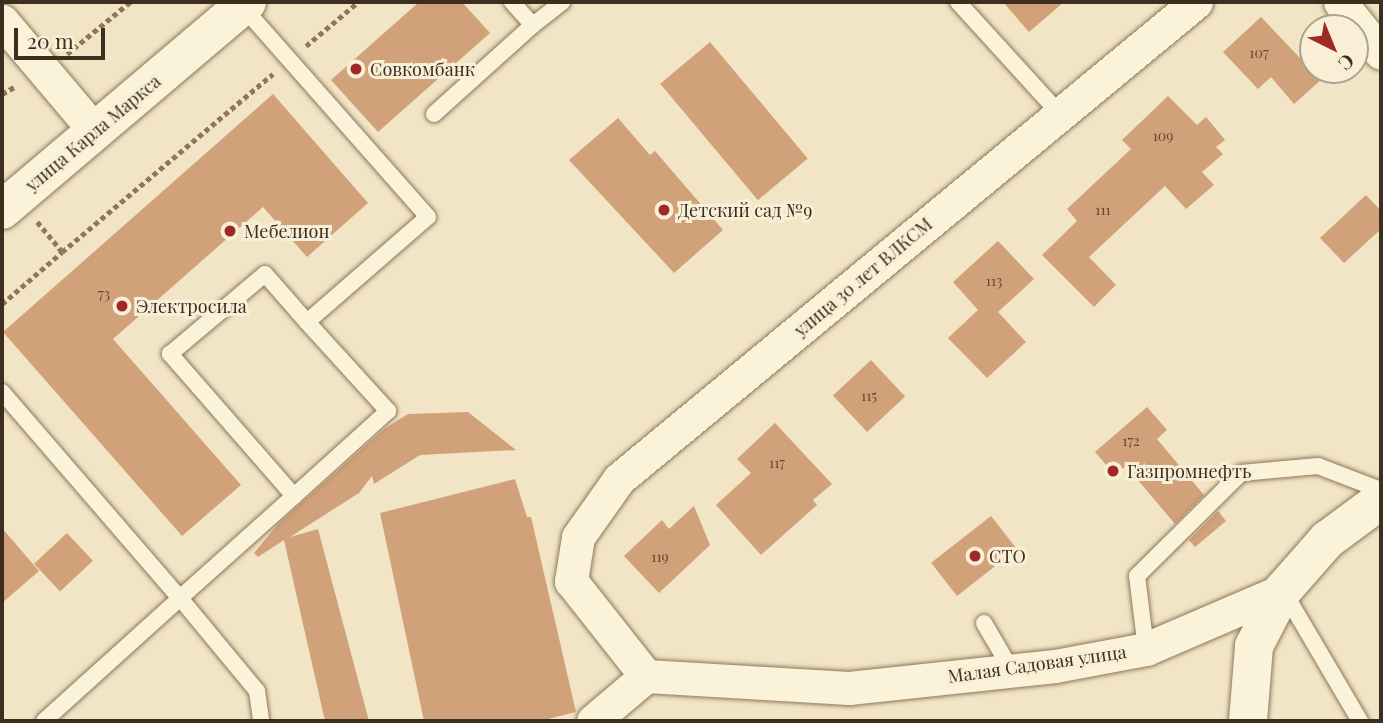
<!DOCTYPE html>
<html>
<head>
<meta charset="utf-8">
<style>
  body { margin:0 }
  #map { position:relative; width:1383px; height:723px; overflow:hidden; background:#f1e5c5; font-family:"Playfair Display",serif }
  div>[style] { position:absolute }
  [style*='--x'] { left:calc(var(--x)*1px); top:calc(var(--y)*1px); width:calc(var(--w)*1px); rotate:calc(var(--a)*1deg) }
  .building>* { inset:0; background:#d1a179; transform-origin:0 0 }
  .path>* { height:4.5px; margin-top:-2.25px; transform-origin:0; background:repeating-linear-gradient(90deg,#8e775a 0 5px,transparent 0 8.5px) }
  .roads { filter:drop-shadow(0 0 2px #8e775a) drop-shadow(0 0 2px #8e775a) }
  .lane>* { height:16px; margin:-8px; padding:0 8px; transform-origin:8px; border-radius:8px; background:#fbf2da }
  .street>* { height:33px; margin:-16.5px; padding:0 16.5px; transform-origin:16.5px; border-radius:16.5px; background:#fbf2da }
  .secondary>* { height:38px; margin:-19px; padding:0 19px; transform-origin:19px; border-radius:19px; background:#fbf2da }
  .dots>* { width:19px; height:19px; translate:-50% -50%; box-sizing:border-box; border:4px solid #f8efd6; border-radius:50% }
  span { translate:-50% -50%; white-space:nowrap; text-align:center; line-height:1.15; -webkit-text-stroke:6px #f8efd6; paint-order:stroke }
  .number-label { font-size:14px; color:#624b36 }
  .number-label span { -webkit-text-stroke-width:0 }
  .poi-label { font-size:18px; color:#3d2e1f }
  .left { translate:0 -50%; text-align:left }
  .street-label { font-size:18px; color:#3d2e1f }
  .frame { position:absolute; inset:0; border:4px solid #3d2e1f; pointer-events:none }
  .north { position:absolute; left:1299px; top:14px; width:70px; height:70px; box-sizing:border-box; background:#f8efd6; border:2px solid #ada28d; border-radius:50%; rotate:137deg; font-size:19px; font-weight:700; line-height:28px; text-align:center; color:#3d2e1f }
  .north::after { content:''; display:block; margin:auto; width:24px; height:32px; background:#a02926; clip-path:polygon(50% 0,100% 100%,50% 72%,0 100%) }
  .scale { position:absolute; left:14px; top:28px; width:91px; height:32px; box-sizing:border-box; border:4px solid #3d2e1f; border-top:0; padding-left:9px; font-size:21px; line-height:24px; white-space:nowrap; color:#3d2e1f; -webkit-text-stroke:5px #f8efd6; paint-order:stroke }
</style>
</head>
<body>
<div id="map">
  <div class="building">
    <div style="clip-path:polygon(419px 2px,462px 2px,490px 33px,378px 132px,331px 80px)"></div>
    <div style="clip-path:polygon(1003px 2px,1064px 2px,1029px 32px)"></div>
    <div style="clip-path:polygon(1261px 17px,1300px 58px,1313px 47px,1313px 70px,1332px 70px,1294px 104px,1271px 77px,1258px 89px,1223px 52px)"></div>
    <div style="left:710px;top:42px;width:152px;height:65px;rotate:50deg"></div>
    <div style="clip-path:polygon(273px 94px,368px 203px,307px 257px,263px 207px,113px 339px,241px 485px,182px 536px,3px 332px)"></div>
    <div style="clip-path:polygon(1168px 96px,1197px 125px,1206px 117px,1225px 140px,1216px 147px,1223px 154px,1202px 172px,1214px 185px,1186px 209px,1165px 186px,1089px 257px,1116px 285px,1094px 307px,1042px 255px,1077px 221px,1067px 209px,1131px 149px,1122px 140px)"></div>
    <div style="clip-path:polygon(618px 118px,650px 155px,655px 151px,723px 230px,674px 273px,569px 160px)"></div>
    <div style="clip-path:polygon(1366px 195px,1381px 211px,1381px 229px,1344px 263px,1320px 238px)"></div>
    <div style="clip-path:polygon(998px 241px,1034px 279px,998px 312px,1026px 342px,987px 378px,948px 338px,978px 310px,953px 282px)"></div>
    <div style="left:871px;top:360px;width:50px;height:52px;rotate:47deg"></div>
    <div style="clip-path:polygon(1147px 407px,1167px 430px,1157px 439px,1204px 495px,1175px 524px,1126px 466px,1115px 475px,1095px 452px)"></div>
    <div style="clip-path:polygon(468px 412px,516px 450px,420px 455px,374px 484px,372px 476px,359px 493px,290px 537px,318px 529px,369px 721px,325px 721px,284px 540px,258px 557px,254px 553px,279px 523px,384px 429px,408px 414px)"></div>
    <div style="clip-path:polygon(775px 423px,832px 484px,813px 500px,817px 505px,761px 555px,716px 505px,751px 473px,737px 459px)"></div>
    <div style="clip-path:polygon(515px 479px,527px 517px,531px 517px,576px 712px,540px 721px,424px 721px,380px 513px)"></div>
    <div style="clip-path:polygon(694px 506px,710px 545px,659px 593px,624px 556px,662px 520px,669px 529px)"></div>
    <div style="clip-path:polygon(1218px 511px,1226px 521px,1195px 547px,1189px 540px)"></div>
    <div style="left:991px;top:516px;width:42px;height:76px;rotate:52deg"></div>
    <div style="clip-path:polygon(2px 528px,39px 571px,2px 603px)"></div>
    <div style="left:67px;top:533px;width:38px;height:45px;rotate:47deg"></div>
  </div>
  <div class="path">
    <div style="--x:306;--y:46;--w:68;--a:-40.2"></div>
    <div style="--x:67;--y:54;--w:82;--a:-39.5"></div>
    <div style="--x:2;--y:94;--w:16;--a:-30"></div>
    <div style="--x:62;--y:252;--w:276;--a:-40.2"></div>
    <div style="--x:2;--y:304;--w:79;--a:-40.9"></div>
    <div style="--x:62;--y:252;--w:39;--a:-130"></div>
  </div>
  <div class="roads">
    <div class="lane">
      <div style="--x:512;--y:2;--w:31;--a:48"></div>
      <div style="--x:533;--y:25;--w:37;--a:-38"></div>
      <div style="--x:958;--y:2;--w:150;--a:47.7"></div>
      <div style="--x:434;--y:114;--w:133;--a:-42"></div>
      <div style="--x:2;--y:392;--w:272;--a:49.2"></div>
      <div style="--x:180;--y:598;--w:153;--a:-41.8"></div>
      <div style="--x:294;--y:496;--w:189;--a:-131.1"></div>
      <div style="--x:170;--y:354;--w:124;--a:-40.1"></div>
      <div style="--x:265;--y:274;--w:64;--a:48.8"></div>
      <div style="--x:307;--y:322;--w:160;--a:-41"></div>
      <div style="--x:428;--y:217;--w:281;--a:-131.4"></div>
      <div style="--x:294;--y:496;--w:127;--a:-42.1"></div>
      <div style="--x:388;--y:411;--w:120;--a:-132.3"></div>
      <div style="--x:1284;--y:592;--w:150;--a:59.5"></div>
      <div style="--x:984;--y:623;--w:56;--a:59.7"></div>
      <div style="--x:1146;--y:649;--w:74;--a:-97"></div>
      <div style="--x:1137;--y:576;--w:146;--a:-44.7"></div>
      <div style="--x:1241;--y:473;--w:77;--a:-5.2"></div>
      <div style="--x:1318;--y:466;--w:67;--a:20.9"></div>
      <div style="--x:44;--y:721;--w:183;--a:-42.1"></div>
      <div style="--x:180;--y:598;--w:121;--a:50.4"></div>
      <div style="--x:257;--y:691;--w:30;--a:82"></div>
    </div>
    <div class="street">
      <div style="--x:1196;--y:2;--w:749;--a:140.42"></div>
      <div style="--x:619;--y:479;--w:71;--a:125.3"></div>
      <div style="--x:578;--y:537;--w:45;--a:99"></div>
      <div style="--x:571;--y:581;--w:121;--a:51.7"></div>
      <div style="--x:646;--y:676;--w:203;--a:3.4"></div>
      <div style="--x:849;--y:688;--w:207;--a:-6.1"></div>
      <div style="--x:1055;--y:666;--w:93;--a:-10.6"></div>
      <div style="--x:1146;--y:649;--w:149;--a:-23.3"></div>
      <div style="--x:1340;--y:2;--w:65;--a:51.2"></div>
      <div style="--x:2;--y:21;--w:144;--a:49.8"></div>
      <div style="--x:593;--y:721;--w:70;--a:-40.3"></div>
    </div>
    <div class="secondary">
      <div style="--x:2;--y:210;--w:321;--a:-40.3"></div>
      <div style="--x:1248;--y:721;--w:75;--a:-85.4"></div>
      <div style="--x:1254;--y:646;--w:63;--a:-62.6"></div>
      <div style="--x:1283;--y:590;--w:67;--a:-48.7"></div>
      <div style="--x:1327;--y:540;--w:67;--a:-36.5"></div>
    </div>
  </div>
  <div class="dots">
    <div style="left:356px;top:69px;background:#a02926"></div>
    <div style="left:664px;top:210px;background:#a02926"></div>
    <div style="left:230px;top:231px;background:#a02926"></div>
    <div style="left:122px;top:306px;background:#a02926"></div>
    <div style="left:1113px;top:471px;background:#a02926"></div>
    <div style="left:975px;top:556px;background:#a02926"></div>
  </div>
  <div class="number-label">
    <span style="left:1259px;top:53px">107</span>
    <span style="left:1163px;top:136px">109</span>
    <span style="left:1103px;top:210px">111</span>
    <span style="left:994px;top:281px">113</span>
    <span style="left:104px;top:294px">73</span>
    <span style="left:869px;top:396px">115</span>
    <span style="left:1131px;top:441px">172</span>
    <span style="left:777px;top:463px">117</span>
    <span style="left:660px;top:557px">119</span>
  </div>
  <div class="poi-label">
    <span class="left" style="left:370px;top:69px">Совкомбанк</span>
    <span class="left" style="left:678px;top:210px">Детский сад №9</span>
    <span class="left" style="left:244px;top:231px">Мебелион</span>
    <span class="left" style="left:136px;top:306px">Электросила</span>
    <span class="left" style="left:1127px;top:471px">Газпромнефть</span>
    <span class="left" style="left:989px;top:556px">СТО</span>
  </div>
  <div class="street-label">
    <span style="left:93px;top:133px;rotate:-40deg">улица Карла Маркса</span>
    <span style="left:863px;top:277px;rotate:-40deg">улица 30 лет ВЛКСМ</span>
    <span style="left:1037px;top:664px;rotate:-8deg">Малая Садовая улица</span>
  </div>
  <div class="frame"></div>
  <div class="north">С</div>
  <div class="scale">20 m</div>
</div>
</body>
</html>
